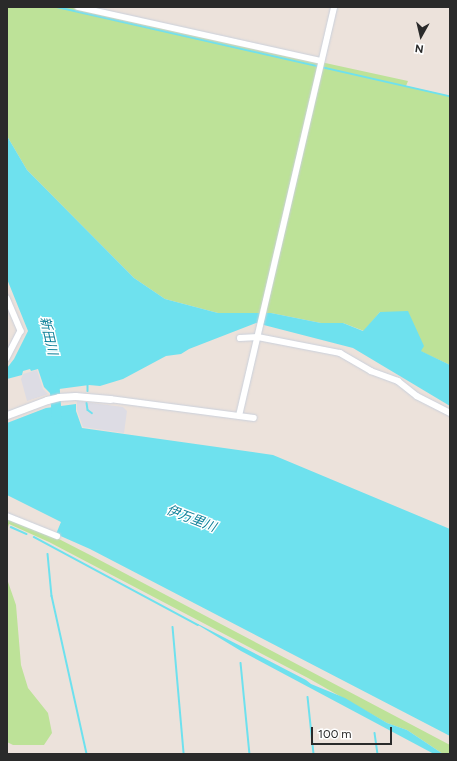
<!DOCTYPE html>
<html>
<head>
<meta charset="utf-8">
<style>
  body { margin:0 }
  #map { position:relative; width:457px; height:761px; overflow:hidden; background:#ece2db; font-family:Figtree,"Noto Sans JP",sans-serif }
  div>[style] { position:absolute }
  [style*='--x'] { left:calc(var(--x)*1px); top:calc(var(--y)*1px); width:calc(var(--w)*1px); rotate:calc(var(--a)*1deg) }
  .industrial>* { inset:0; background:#dddce4 }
  .green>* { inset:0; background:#bde298 }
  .water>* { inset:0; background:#6ee1ee }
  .stream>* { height:1.5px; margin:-0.75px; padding:0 0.75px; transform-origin:0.75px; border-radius:0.75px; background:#6ee1ee }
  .river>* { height:10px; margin:-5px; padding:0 5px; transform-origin:5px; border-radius:5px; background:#6ee1ee }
  .roads { filter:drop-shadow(0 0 1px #cad0db) drop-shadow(0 0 1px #cad0db) }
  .minor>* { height:5.5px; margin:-2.75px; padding:0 2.75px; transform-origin:2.75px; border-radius:2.75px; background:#fff }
  .tertiary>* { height:7px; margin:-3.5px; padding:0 3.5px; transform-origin:3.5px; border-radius:3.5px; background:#fff }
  span { translate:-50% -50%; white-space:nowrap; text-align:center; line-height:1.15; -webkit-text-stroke:3px #fff; paint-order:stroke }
  .water-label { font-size:13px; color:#0e8099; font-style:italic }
  .frame { position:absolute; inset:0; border:8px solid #2a2a2a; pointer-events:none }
  .north { position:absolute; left:401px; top:16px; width:40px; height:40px; -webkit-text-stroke:3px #fff; paint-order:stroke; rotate:188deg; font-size:11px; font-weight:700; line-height:16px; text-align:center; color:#2a2a2a }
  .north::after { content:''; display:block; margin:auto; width:14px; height:18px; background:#2a2a2a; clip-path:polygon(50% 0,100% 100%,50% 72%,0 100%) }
  .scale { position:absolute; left:311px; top:727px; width:81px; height:18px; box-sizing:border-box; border:2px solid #2a2a2a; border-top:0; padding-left:5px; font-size:12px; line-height:14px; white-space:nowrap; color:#2a2a2a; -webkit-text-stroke:3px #fff; paint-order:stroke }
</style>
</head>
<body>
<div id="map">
  <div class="industrial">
    <div style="clip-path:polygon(37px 370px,43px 389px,48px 394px,27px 401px,21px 379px,23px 374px)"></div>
    <div style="clip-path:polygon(77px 401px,123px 407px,127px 411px,124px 433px,83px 427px,77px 410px)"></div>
  </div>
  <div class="green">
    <div style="clip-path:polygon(7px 7px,68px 7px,408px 81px,406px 86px,450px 96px,450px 365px,420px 351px,380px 312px,364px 331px,343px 323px,321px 323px,271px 313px,218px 313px,165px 299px,134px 278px,27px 170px,7px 136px)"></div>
    <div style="clip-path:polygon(7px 518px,53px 536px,92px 556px,450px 745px,450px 754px,443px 754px,407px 730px,387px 723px,308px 678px,49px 542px,9px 524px,7px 530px)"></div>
    <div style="clip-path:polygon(7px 579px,16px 605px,21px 665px,28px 688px,48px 713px,52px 733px,44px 745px,13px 745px,7px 742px)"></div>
  </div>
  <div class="water">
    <div style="clip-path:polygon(7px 136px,27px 170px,134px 278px,165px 299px,218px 313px,271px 313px,321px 323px,343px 323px,363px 331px,380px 312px,408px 311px,424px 346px,421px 351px,450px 365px,450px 406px,353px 348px,256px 323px,189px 349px,181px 354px,166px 356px,123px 379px,100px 386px,89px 385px,59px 389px,59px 391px,51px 394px,44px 387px,38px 369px,31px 371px,30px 369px,23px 371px,22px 375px,7px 379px,7px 368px,14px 359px,28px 331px,7px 279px)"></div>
    <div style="clip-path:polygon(76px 404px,76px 411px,82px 428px,273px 455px,450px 529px,450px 736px,90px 549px,56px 534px,61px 522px,7px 495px,7px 423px,46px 408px)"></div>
    <div style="clip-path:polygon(198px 624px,306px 680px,311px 684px,345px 698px,387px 723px,407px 730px,443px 754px,434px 754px,241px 651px,198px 625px)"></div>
  </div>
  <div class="stream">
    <div style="--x:57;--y:7;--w:403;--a:12.8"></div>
    <div style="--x:88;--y:383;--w:8;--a:90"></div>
    <div style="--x:87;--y:403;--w:7;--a:82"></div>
    <div style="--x:88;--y:410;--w:5;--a:37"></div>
    <div style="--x:11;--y:527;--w:17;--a:24"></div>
    <div style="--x:34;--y:537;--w:186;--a:28.2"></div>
    <div style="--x:48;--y:554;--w:42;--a:84.6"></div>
    <div style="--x:52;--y:596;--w:162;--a:77.5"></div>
    <div style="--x:173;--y:627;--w:127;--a:85"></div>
    <div style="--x:241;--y:663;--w:91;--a:84.4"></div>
    <div style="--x:308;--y:697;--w:57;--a:84"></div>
    <div style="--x:375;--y:733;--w:21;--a:82"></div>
  </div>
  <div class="river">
    <div style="--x:54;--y:379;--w:40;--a:85.7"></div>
  </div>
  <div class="roads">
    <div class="minor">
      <div style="--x:78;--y:7;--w:249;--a:12.5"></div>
      <div style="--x:7;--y:298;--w:36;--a:67"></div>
      <div style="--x:21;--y:331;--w:31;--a:117"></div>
      <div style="--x:240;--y:338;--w:18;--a:-3"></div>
      <div style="--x:258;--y:337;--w:84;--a:11"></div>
      <div style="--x:340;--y:353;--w:36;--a:30"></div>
      <div style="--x:371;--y:371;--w:29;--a:20"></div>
      <div style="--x:398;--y:381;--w:24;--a:38"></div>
      <div style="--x:417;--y:396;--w:37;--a:27"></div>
      <div style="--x:110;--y:399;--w:145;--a:7.5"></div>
      <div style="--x:239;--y:416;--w:420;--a:-76.9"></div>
      <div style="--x:7;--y:516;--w:54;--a:21.8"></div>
    </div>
    <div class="tertiary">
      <div style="--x:7;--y:415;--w:43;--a:-20.6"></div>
      <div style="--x:47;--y:400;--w:12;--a:-14"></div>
      <div style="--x:59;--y:397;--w:16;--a:-4"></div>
      <div style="--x:75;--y:396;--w:35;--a:5"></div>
    </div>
  </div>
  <div class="water-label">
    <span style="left:48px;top:336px;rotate:77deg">新田川</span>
    <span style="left:191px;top:519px;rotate:21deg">伊万里川</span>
  </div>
  <div class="frame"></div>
  <div class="north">N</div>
  <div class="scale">100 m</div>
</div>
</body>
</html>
